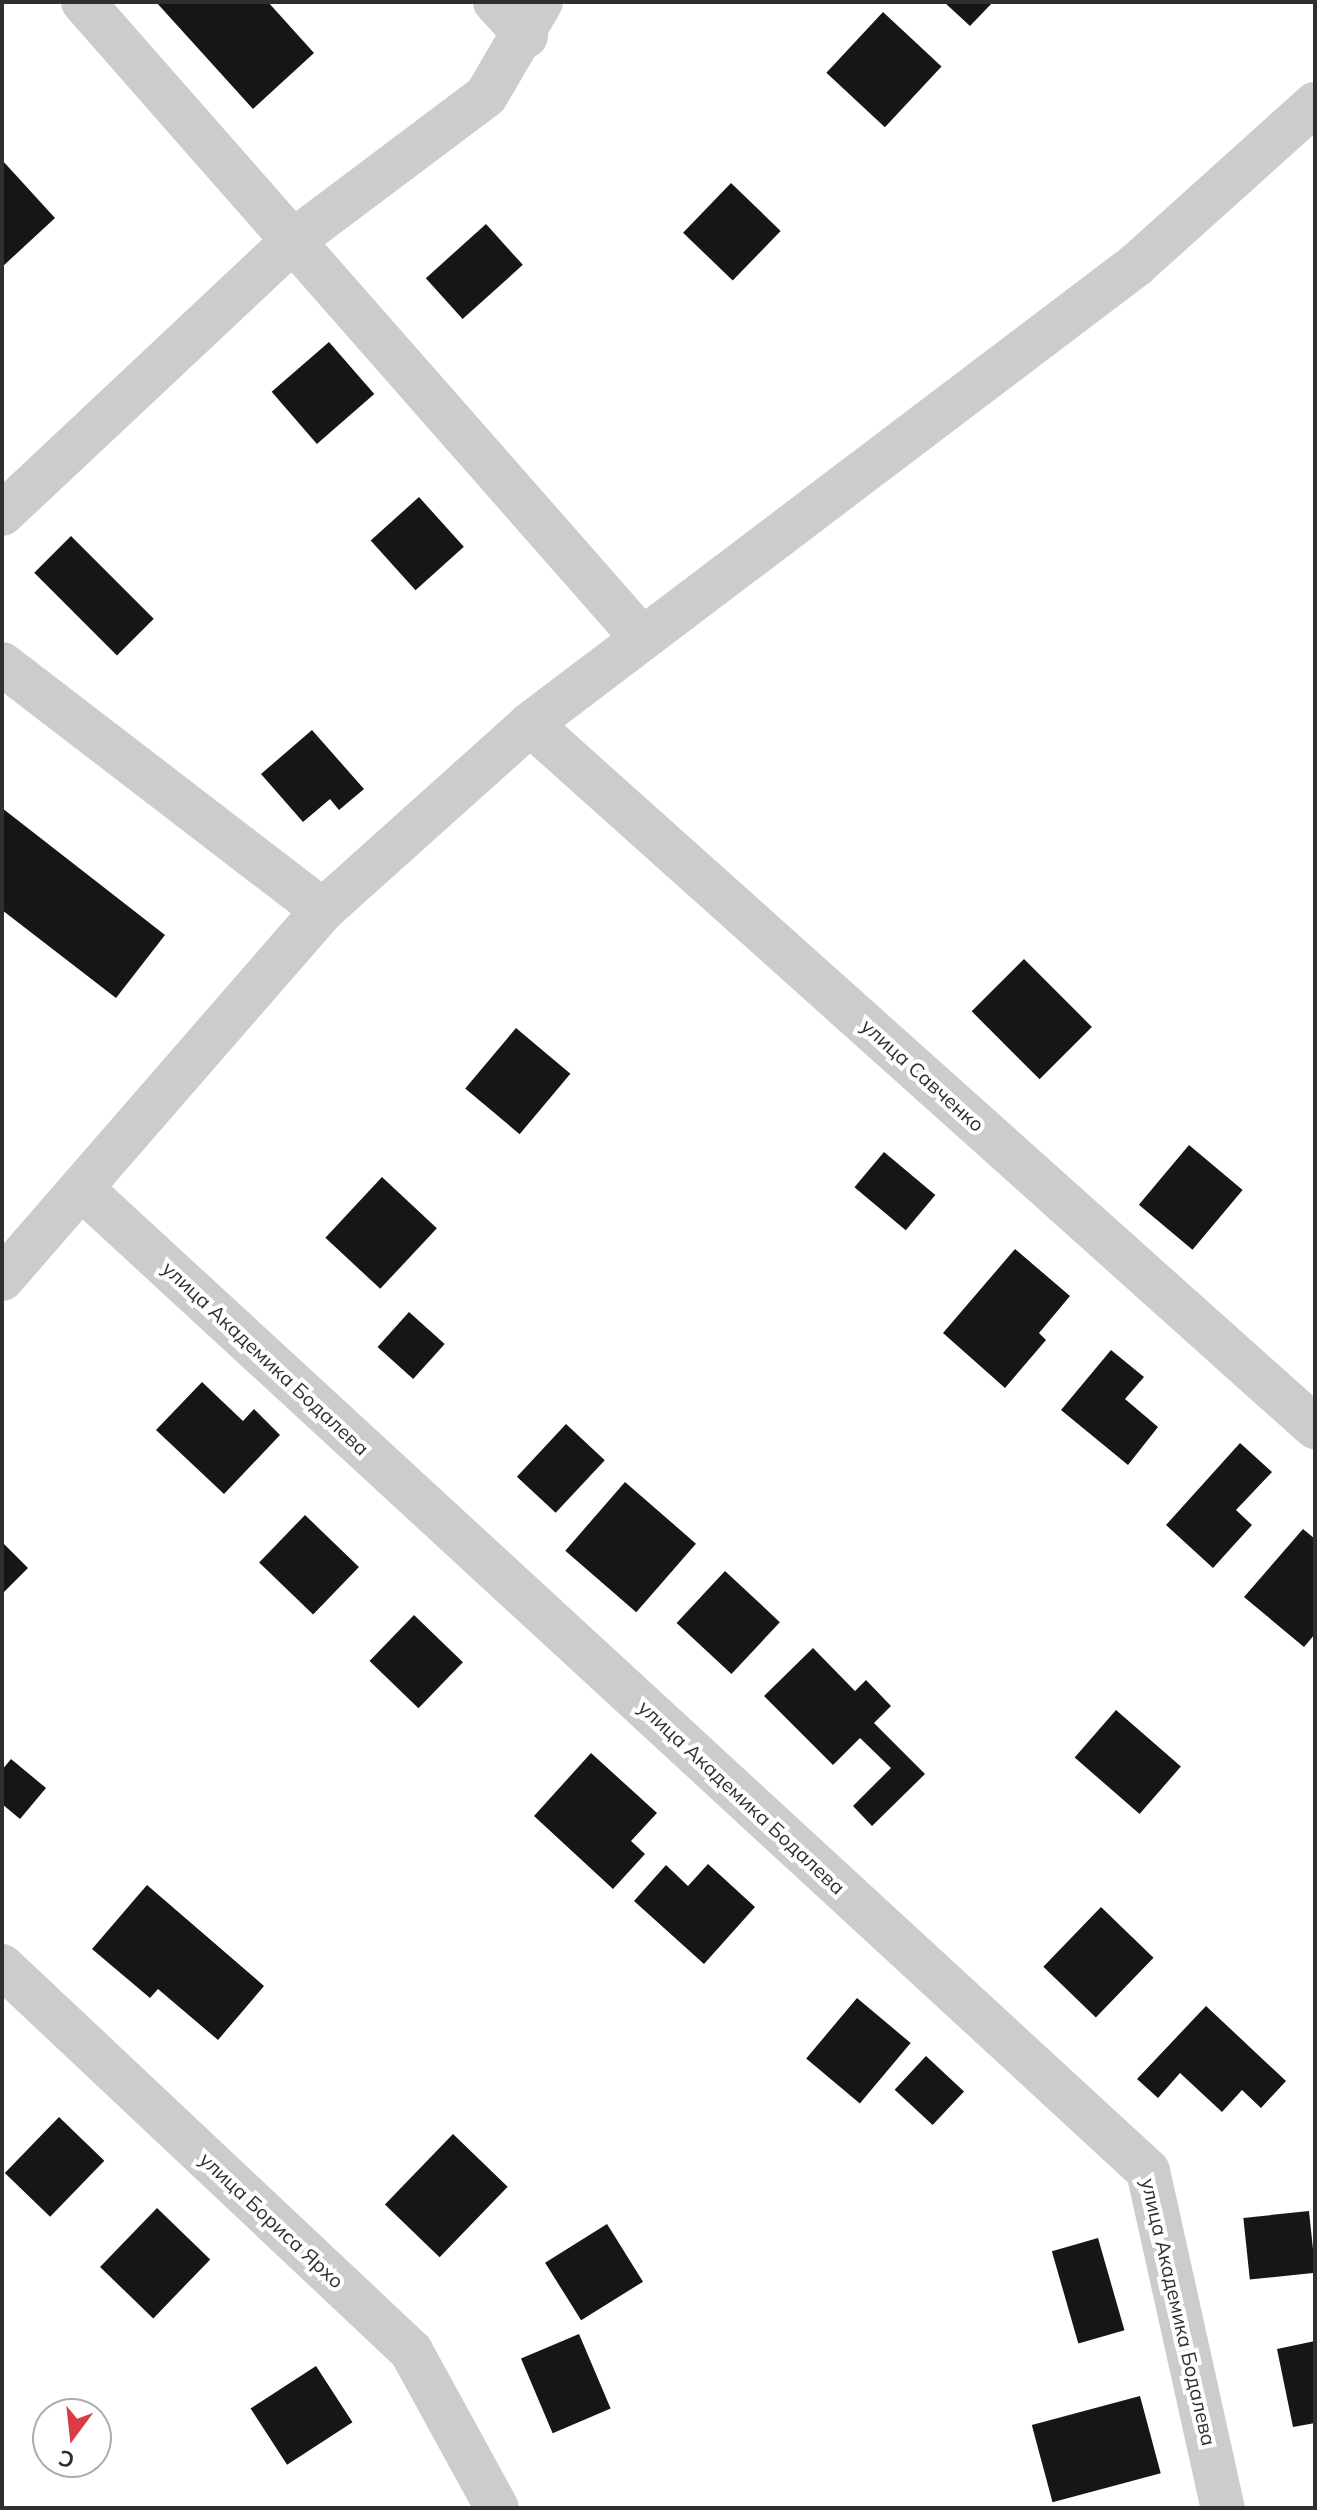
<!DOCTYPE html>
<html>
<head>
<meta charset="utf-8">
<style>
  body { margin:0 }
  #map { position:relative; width:1317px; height:2510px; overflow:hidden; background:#fff; font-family:Mulish,sans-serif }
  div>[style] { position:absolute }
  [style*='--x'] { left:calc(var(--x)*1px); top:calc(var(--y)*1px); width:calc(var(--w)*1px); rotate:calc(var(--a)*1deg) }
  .building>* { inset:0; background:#161616; transform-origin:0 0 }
  .minor>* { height:44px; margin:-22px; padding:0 22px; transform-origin:22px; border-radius:22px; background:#ccc }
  span { translate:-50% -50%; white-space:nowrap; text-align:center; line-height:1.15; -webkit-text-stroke:8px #fff; paint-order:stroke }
  .street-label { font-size:20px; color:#2f2f2f }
  .frame { position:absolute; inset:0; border:4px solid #2f2f2f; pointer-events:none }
  .north { position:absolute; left:32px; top:2398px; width:80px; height:80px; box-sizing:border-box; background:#fff; border:2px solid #acacac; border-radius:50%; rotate:195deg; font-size:22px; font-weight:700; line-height:32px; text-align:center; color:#2f2f2f }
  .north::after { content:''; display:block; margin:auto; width:28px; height:36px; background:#da3c46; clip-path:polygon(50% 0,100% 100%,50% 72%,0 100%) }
</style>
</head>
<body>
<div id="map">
  <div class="building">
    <div style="clip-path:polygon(156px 2px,268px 2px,314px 53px,253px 109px)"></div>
    <div style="clip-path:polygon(944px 2px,993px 2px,970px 26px)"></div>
    <div style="left:883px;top:12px;width:80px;height:83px;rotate:43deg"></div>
    <div style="clip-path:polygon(2px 160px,55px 218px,2px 267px)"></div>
    <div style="left:731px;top:183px;width:69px;height:69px;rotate:44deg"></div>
    <div style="left:486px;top:224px;width:55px;height:81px;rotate:48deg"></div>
    <div style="left:329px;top:342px;width:69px;height:76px;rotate:49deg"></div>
    <div style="left:419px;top:497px;width:67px;height:65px;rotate:48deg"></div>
    <div style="left:71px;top:536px;width:117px;height:52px;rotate:45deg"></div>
    <div style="clip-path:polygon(312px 730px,364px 789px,339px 810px,330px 799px,303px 822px,261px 774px)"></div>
    <div style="clip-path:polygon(2px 808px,165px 935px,116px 998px,2px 910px)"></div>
    <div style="left:1024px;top:959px;width:96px;height:74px;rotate:45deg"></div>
    <div style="left:516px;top:1028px;width:71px;height:79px;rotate:40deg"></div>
    <div style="left:1189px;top:1145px;width:70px;height:78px;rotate:40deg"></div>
    <div style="left:884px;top:1152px;width:67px;height:46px;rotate:40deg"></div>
    <div style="left:382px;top:1177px;width:75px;height:83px;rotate:43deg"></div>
    <div style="clip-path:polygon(1015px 1249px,1070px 1296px,1039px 1333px,1046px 1340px,1005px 1388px,943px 1333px)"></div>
    <div style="left:409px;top:1312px;width:48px;height:47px;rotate:42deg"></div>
    <div style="clip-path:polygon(1111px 1350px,1144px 1377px,1125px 1399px,1158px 1427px,1128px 1465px,1061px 1410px)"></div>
    <div style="clip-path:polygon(202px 1382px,243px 1421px,254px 1409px,280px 1435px,224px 1494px,156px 1430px)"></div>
    <div style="left:566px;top:1424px;width:53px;height:72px;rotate:43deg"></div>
    <div style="clip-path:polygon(1240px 1443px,1272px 1472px,1236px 1510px,1252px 1525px,1213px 1568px,1166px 1525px)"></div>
    <div style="left:625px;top:1482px;width:94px;height:91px;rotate:41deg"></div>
    <div style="left:305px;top:1515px;width:75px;height:66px;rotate:44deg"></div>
    <div style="clip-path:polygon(1303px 1529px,1315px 1539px,1315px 1634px,1304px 1647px,1244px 1597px)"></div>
    <div style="clip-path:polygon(2px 1542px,28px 1568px,2px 1594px)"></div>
    <div style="left:725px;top:1571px;width:75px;height:71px;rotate:43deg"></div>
    <div style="left:414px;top:1615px;width:68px;height:64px;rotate:44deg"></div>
    <div style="clip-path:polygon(813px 1648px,855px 1691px,866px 1680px,891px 1706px,874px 1723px,925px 1774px,872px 1826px,853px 1806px,891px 1768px,860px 1738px,833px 1765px,764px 1696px)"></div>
    <div style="left:1116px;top:1710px;width:86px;height:63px;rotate:41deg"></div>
    <div style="clip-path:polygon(591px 1753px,657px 1813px,631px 1841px,645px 1854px,613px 1889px,534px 1816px)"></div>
    <div style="clip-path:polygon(11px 1759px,46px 1788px,20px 1819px,2px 1804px,2px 1770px)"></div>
    <div style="clip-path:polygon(708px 1864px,755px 1907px,704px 1964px,634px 1901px,666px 1865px,688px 1886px)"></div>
    <div style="clip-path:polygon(147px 1885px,264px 1986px,218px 2040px,158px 1989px,150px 1998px,92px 1949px)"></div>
    <div style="left:1101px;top:1907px;width:73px;height:83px;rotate:44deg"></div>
    <div style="left:857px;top:1998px;width:70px;height:79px;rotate:40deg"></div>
    <div style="clip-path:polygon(1206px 2006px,1286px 2081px,1261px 2108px,1242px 2090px,1222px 2112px,1180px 2073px,1158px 2098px,1137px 2079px)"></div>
    <div style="left:926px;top:2056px;width:52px;height:46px;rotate:43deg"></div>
    <div style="left:59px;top:2117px;width:63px;height:78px;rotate:44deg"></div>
    <div style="left:453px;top:2134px;width:76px;height:98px;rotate:44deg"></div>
    <div style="left:157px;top:2208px;width:74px;height:82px;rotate:44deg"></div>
    <div style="left:1309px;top:2211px;width:62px;height:66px;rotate:84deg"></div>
    <div style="left:607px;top:2224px;width:68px;height:73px;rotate:58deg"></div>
    <div style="left:1098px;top:2238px;width:96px;height:48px;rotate:74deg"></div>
    <div style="left:579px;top:2334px;width:81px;height:63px;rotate:67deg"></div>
    <div style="clip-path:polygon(1315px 2341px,1315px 2423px,1293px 2427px,1277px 2349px)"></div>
    <div style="left:316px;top:2366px;width:67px;height:78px;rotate:57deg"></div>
    <div style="left:1140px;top:2396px;width:80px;height:112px;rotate:75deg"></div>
  </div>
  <div class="minor">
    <div style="--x:83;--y:2;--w:847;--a:48.69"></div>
    <div style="--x:495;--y:2;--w:46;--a:47.6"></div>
    <div style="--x:2;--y:514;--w:400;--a:-43.2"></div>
    <div style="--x:294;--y:240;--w:240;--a:-36.9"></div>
    <div style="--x:486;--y:96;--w:109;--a:-59.7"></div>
    <div style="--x:2;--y:664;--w:404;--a:37.5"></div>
    <div style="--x:530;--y:724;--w:1054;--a:41.85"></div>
    <div style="--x:82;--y:1189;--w:1449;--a:42.65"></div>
    <div style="--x:1148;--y:2171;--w:345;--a:77.5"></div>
    <div style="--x:2;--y:1279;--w:489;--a:-49"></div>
    <div style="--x:323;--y:910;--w:278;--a:-41.9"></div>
    <div style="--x:530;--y:724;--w:760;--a:-37.14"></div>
    <div style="--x:1136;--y:265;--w:241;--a:-42"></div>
    <div style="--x:2;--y:1966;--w:562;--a:43.27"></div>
    <div style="--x:411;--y:2351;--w:179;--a:61.3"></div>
  </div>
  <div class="street-label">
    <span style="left:923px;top:1075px;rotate:42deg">улица Савченко</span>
    <span style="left:266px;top:1358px;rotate:43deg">улица Академика Бодалева</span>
    <span style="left:742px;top:1797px;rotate:43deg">улица Академика Бодалева</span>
    <span style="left:272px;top:2220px;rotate:43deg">улица Бориса Ярхо</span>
    <span style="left:1179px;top:2312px;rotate:77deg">улица Академика Бодалева</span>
  </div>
  <div class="frame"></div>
  <div class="north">С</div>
</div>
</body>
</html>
